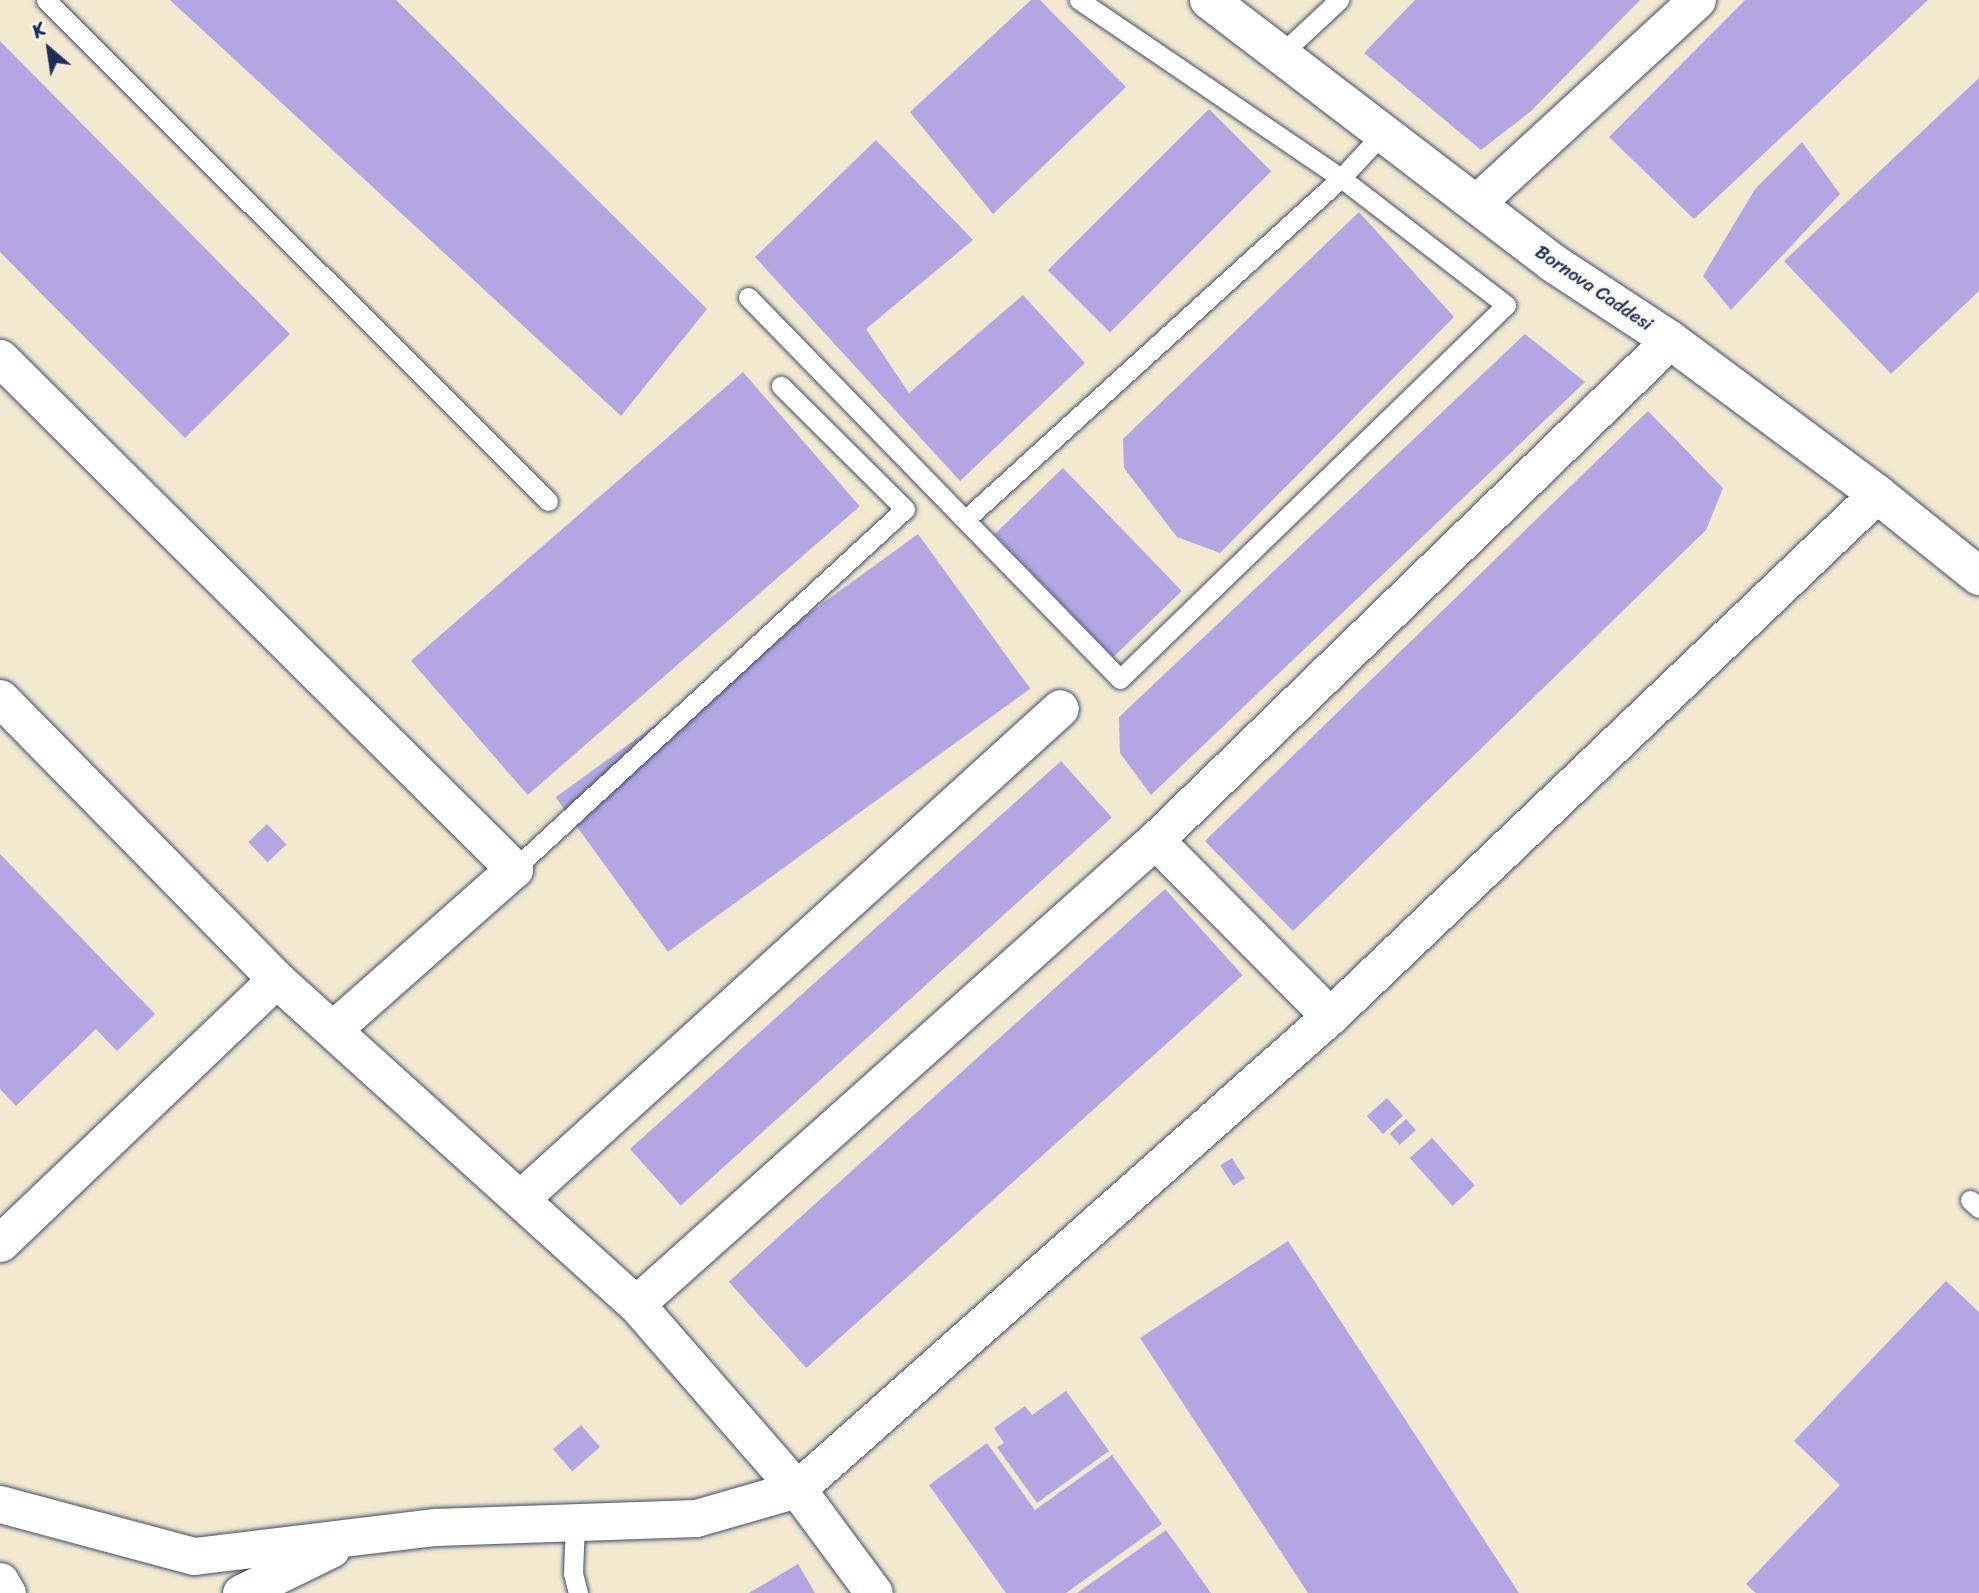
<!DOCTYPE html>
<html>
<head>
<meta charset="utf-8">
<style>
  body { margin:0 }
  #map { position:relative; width:1979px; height:1593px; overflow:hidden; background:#f2e9d0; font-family:Sriracha,sans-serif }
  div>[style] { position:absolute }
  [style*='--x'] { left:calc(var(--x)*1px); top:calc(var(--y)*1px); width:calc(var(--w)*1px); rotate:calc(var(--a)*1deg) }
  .building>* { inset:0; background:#b2a7e3; transform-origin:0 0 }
  .roads { filter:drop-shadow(0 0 2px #3b4b6f) drop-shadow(0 0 2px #3b4b6f) }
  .lane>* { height:19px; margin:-9.5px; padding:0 9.5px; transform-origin:9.5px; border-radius:9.5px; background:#fff }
  .street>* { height:37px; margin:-18.5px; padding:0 18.5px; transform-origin:18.5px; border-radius:18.5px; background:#fff }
  .secondary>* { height:38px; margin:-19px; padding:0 19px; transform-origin:19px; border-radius:19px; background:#fff }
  span { translate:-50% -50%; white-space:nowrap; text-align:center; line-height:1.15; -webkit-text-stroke:6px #fbf7ec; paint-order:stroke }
  .street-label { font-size:19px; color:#1b2f5e }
  .north { position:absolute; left:14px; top:14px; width:70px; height:70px; -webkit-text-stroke:5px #fbf7ec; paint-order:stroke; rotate:331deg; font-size:19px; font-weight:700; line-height:28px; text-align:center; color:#1b2f5e }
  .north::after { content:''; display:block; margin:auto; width:24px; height:32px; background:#1b2f5e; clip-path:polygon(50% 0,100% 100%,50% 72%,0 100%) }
</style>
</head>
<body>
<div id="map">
  <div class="building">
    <div style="clip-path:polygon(170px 0,396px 0,707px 309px,621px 416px)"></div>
    <div style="clip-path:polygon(1031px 0,1040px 0,1126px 87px,993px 214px,910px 112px)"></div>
    <div style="clip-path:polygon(1415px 0,1640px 0,1531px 111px,1481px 150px,1364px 53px)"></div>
    <div style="clip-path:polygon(1745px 0,1928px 0,1694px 219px,1609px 137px)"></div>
    <div style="clip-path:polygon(0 41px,290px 334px,185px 438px,0 252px)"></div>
    <div style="clip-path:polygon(1979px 78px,1979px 291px,1891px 374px,1784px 261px)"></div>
    <div style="left:1209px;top:109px;width:88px;height:228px;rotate:45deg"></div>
    <div style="clip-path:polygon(876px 140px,973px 240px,866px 329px,909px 393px,1023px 295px,1085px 363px,960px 481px,755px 257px)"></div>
    <div style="clip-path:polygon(1802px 142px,1840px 194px,1731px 310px,1703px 276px,1755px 189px)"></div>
    <div style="clip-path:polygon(1359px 212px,1454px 317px,1220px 553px,1177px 537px,1124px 468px,1123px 439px)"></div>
    <div style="clip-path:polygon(1525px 334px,1585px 382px,1151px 795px,1120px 753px,1119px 717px)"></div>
    <div style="left:743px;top:372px;width:178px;height:440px;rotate:49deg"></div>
    <div style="clip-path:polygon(1648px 411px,1723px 488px,1706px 530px,1293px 931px,1205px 841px)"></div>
    <div style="left:1063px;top:468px;width:171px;height:95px;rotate:46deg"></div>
    <div style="left:918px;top:534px;width:191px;height:448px;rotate:54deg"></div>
    <div style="left:1061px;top:761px;width:76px;height:580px;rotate:48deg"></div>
    <div style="left:267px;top:824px;width:28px;height:26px;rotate:46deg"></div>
    <div style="clip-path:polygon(0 854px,155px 1014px,117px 1051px,96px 1029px,16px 1106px,0 1089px)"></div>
    <div style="left:1165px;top:889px;width:116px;height:587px;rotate:48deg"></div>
    <div style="left:1387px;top:1098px;width:24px;height:27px;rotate:48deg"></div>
    <div style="left:1406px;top:1119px;width:15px;height:22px;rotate:48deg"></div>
    <div style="left:1432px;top:1138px;width:64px;height:30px;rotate:48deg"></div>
    <div style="left:1232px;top:1158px;width:24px;height:14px;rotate:57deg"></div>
    <div style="clip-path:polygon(1288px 1241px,1519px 1593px,1308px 1593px,1140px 1338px)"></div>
    <div style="clip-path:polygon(1946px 1281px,1979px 1312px,1979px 1593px,1756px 1593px,1746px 1584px,1840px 1485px,1794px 1441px)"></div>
    <div style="clip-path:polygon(1066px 1391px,1109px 1451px,1037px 1503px,997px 1447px,1004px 1443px,994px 1428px,1025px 1406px,1032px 1415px)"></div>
    <div style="left:581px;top:1425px;width:29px;height:37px;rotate:49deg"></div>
    <div style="clip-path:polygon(987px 1443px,1035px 1510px,1112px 1455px,1162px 1524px,1066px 1593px,1006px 1593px,929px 1485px)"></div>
    <div style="clip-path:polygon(1166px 1530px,1211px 1593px,1077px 1593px)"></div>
    <div style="clip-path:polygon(798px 1564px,815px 1593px,749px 1593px)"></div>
  </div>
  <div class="roads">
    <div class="lane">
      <div style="--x:46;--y:0;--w:709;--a:44.94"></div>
      <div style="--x:1280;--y:55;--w:81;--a:-43"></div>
      <div style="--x:748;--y:297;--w:533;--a:45.76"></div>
      <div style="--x:1120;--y:679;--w:537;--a:-44.1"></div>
      <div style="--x:1506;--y:305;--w:208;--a:-142.4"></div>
      <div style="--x:1341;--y:178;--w:317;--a:-145.8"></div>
      <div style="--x:967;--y:518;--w:505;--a:-42.27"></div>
      <div style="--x:1341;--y:178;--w:60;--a:-47"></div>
      <div style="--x:514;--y:869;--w:531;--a:-42.64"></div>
      <div style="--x:905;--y:509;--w:175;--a:-135.2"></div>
      <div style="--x:1970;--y:1200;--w:12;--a:42"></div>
      <div style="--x:575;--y:1522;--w:51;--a:92.2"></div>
      <div style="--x:573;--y:1573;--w:21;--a:76"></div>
    </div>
    <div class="street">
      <div style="--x:1476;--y:203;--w:300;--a:-42.6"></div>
      <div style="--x:0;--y:358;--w:725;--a:44.83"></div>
      <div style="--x:514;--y:869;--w:242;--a:138.5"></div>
      <div style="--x:0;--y:698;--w:394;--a:45.5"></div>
      <div style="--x:276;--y:979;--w:485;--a:42.1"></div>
      <div style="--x:636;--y:1304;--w:245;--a:49"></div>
      <div style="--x:797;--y:1489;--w:129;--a:53.5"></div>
      <div style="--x:1155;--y:840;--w:248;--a:45.2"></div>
      <div style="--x:521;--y:1198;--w:728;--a:-42.27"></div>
      <div style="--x:0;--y:1243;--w:382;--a:-43.7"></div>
      <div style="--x:636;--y:1304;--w:696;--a:-41.8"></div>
      <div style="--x:1155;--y:840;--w:718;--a:-44.15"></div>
      <div style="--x:0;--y:1504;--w:201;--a:15"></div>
      <div style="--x:194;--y:1556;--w:243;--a:-6.9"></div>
      <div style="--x:435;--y:1527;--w:261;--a:-2"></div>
      <div style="--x:696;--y:1518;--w:105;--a:-16"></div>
      <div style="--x:797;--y:1489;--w:713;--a:-41.59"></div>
      <div style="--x:1330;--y:1016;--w:756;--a:-43.66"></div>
      <div style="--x:0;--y:1581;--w:14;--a:60"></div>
      <div style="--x:241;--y:1593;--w:100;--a:-26.1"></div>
    </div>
    <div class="secondary">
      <div style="--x:1209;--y:0;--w:433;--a:37.4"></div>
      <div style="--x:1553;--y:263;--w:140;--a:33.3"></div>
      <div style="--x:1670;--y:340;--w:258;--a:36.6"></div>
      <div style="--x:1877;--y:494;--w:131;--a:38.8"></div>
    </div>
  </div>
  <div class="street-label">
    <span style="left:1594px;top:288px;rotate:34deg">Bornova Caddesi</span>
  </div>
  <div class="north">K</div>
</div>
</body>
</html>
